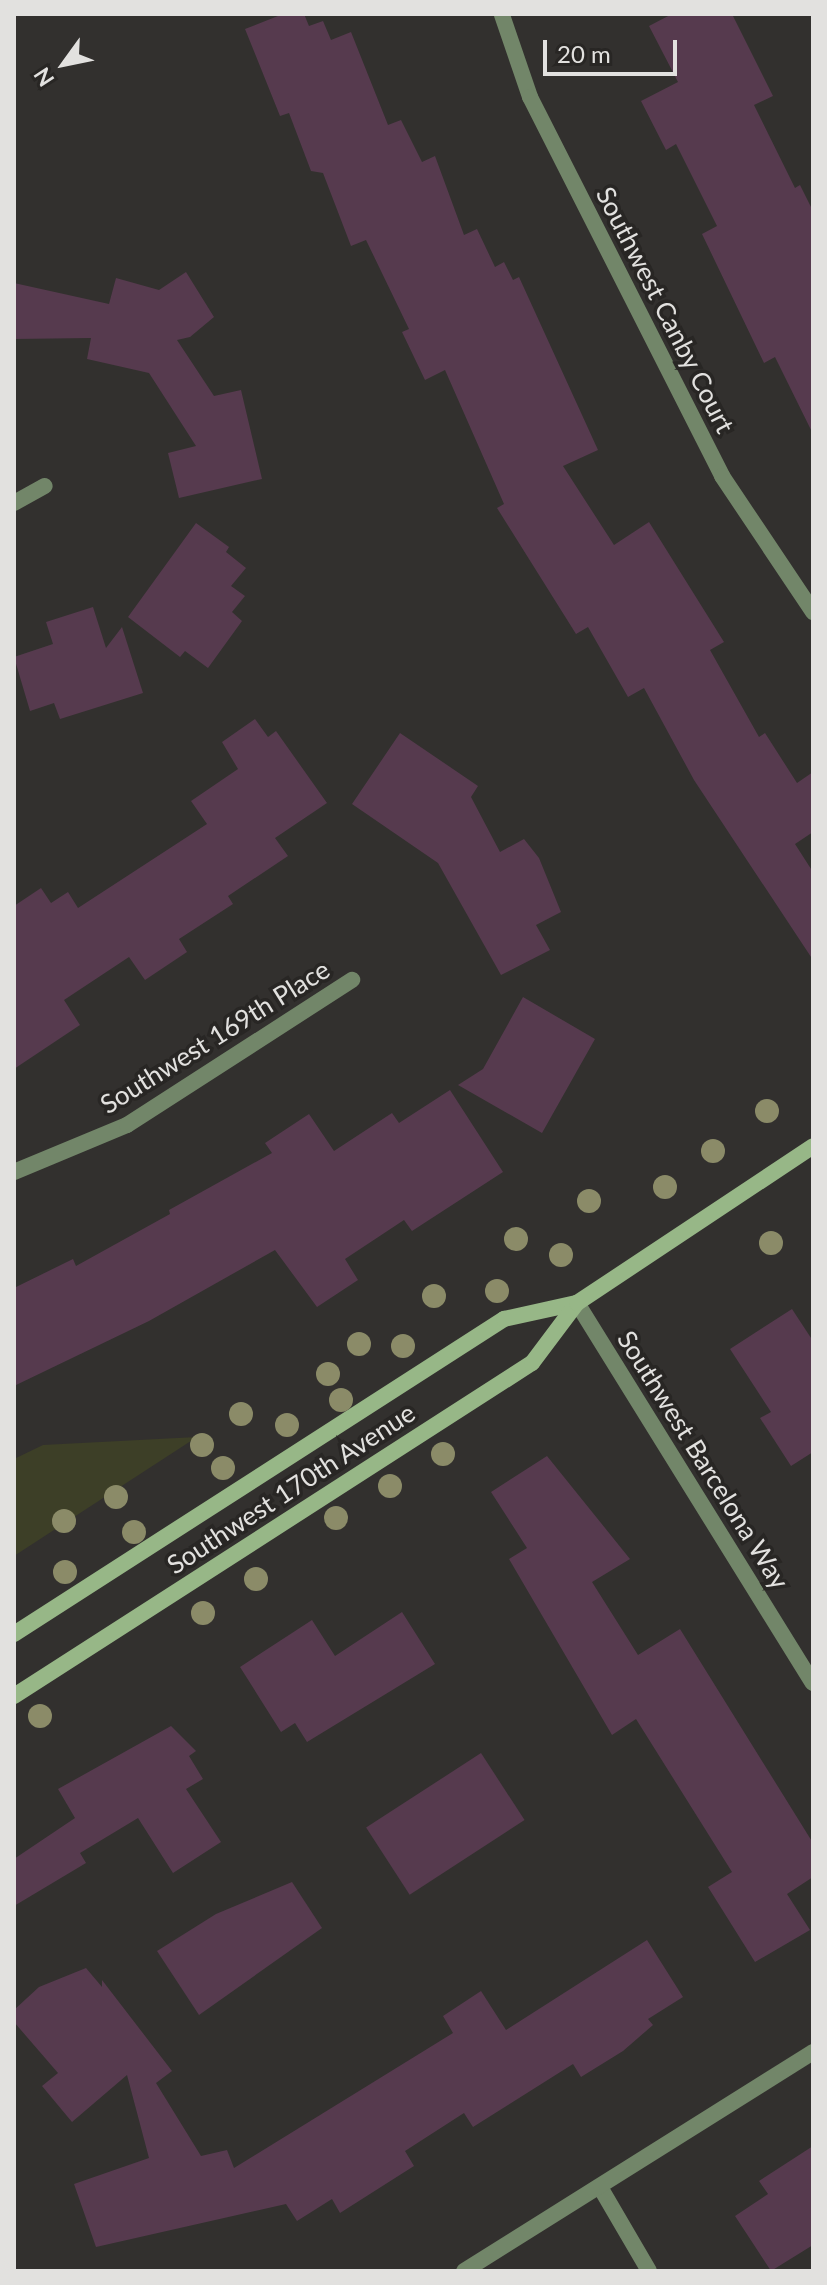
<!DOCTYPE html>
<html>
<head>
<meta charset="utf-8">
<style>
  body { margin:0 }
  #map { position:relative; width:827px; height:2285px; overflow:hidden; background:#32302e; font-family:Lato,sans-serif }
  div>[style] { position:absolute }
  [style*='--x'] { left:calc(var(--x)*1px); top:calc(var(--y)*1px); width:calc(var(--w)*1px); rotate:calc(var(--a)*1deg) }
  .green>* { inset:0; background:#3d3f27 }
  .building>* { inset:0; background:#563a4e; transform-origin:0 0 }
  .street>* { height:16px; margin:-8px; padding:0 8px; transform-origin:8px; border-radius:8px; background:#728669 }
  .secondary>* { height:16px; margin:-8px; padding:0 8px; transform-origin:8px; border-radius:8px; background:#97b787 }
  .trees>* { width:24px; height:24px; margin:-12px; border-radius:50%; background:#8b8b68 }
  span { translate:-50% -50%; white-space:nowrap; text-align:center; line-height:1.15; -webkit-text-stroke:7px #282624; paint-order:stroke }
  .street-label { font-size:26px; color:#e2e1df }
  .frame { position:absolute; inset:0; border:16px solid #e2e1df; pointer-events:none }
  .north { position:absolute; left:24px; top:24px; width:80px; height:80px; -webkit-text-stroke:6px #282624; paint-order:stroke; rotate:237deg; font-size:22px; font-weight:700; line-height:32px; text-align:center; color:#e2e1df }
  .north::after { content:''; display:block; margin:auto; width:28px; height:36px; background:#e2e1df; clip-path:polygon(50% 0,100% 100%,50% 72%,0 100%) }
  .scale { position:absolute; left:543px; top:40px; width:134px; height:36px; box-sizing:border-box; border:4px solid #e2e1df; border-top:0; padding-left:10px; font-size:24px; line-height:28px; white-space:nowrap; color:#e2e1df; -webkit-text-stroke:6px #282624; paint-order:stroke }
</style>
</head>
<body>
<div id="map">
  <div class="green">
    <div style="clip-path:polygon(197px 1437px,14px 1556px,14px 1459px,43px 1445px)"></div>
  </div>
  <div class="building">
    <div style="clip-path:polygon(283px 14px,304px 14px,309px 26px,323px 21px,331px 40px,351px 32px,388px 125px,401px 120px,422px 162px,435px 156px,464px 235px,477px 229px,495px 267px,504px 262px,513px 280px,519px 277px,598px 450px,563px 466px,614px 545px,649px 522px,724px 642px,710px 650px,759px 737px,765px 733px,797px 783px,813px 772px,813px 832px,795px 844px,813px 872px,813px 960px,694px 780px,644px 688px,628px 697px,588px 627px,576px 634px,497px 508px,504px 504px,445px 370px,425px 380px,402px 332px,409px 329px,366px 240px,351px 246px,323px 173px,311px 171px,289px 113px,280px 116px,245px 29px)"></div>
    <div style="clip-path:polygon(672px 14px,732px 14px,773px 96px,754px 105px,795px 188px,800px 185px,813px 211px,813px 434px,775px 357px,764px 363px,702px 234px,717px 226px,676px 144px,666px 150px,641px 101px,678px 82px,649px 26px)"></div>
    <div style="clip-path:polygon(186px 272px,214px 317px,190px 337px,177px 340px,214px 396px,241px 390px,262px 479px,179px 498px,168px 453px,196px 446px,149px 373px,87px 359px,91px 338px,14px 339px,14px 283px,109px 304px,116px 278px,159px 290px)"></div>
    <div style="clip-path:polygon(196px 523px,229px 547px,226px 552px,246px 568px,231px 586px,245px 596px,232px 612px,242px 621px,208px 668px,185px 651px,180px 657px,128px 617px)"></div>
    <div style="clip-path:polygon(93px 607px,106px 648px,122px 627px,143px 693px,60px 719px,54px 703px,30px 711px,14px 657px,53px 644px,46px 622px)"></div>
    <div style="clip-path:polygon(255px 719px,268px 737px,276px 731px,327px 803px,275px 838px,288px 856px,228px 896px,233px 904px,179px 939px,187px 952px,145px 980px,129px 957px,64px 1000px,80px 1025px,14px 1069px,14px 906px,41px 888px,51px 903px,68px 892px,78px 908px,207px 824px,191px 801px,238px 769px,222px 742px)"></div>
    <div style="clip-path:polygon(400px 733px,478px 786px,471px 797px,500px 852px,524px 839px,539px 858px,561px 912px,536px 925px,550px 950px,501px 975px,438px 863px,352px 804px)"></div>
    <div style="clip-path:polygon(523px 997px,595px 1039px,542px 1133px,458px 1085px,483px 1069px)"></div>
    <div style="clip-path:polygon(450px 1090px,503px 1172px,412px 1231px,404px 1220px,345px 1259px,358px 1280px,317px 1307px,275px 1250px,149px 1321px,14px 1386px,14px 1288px,73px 1259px,76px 1266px,170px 1214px,169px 1210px,272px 1153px,265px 1143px,309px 1114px,334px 1151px,392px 1113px,399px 1123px)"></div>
    <div style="clip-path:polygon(792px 1309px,813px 1341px,813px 1452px,791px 1466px,760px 1418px,771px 1412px,730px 1349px)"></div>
    <div style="clip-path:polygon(547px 1456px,630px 1559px,592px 1582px,638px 1655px,680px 1629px,813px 1843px,813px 1877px,787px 1894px,810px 1930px,755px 1962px,708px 1887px,732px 1872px,636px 1719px,612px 1735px,509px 1559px,527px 1548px,491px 1492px)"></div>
    <div style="clip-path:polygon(402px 1612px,435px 1664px,307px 1742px,295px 1723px,281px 1732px,240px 1667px,312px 1620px,335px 1656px)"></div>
    <div style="clip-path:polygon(171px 1726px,196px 1751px,189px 1756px,203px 1779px,186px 1789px,221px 1842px,173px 1873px,138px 1818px,80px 1853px,86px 1863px,14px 1906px,14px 1859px,75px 1818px,58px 1789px)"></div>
    <div style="left:481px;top:1753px;width:80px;height:137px;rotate:57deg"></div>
    <div style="clip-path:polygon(292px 1882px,322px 1928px,199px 2015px,157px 1951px,216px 1914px)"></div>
    <div style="clip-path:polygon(647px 1940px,683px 1997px,648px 2019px,653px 2025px,623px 2051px,581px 2077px,573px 2064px,473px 2127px,464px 2113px,405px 2151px,414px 2166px,340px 2213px,332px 2199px,297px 2221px,286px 2204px,96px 2247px,74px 2184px,149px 2158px,127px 2075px,72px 2122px,42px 2086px,58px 2073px,14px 2022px,14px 2010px,39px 1987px,86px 1968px,102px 1987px,102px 1980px,172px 2071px,156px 2083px,201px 2156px,227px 2150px,234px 2168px,453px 2033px,443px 2016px,481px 1991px,506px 2030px)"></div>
    <div style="clip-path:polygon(813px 2146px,813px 2245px,771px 2271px,735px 2216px,768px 2194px,759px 2181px)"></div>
  </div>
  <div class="street">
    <div style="--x:502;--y:15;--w:87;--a:71.1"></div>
    <div style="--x:530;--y:97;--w:425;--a:63.1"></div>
    <div style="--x:722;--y:476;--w:164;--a:56.2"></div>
    <div style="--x:14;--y:503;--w:35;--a:-29"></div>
    <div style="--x:14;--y:1172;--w:122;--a:-22.6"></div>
    <div style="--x:127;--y:1125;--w:268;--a:-32.8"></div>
    <div style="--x:577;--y:1303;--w:447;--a:58.2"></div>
    <div style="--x:600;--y:2187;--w:97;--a:59.7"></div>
    <div style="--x:464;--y:2271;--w:412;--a:-32.1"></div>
  </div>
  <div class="secondary">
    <div style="--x:14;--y:1634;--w:583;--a:-32.74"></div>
    <div style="--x:504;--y:1319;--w:75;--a:-12.4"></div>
    <div style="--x:14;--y:1696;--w:616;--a:-32.74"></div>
    <div style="--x:532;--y:1363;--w:75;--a:-53.1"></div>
    <div style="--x:577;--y:1303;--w:283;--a:-33.6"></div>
  </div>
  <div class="trees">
    <div style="left:767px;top:1111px"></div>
    <div style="left:713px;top:1151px"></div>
    <div style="left:665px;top:1187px"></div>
    <div style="left:589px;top:1201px"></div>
    <div style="left:516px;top:1239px"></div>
    <div style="left:771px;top:1243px"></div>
    <div style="left:561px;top:1255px"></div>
    <div style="left:497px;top:1291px"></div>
    <div style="left:434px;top:1296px"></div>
    <div style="left:359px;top:1344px"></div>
    <div style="left:403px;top:1346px"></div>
    <div style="left:328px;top:1374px"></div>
    <div style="left:341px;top:1400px"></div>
    <div style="left:241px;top:1414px"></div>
    <div style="left:287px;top:1425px"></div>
    <div style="left:202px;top:1445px"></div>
    <div style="left:443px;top:1454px"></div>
    <div style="left:223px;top:1468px"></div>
    <div style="left:390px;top:1486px"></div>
    <div style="left:116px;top:1497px"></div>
    <div style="left:336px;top:1518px"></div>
    <div style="left:64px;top:1521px"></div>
    <div style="left:134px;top:1532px"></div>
    <div style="left:65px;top:1572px"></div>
    <div style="left:256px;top:1579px"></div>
    <div style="left:203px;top:1613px"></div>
    <div style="left:40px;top:1716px"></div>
  </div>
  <div class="street-label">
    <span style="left:665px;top:310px;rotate:63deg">Southwest Canby Court</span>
    <span style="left:215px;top:1037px;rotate:-32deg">Southwest 169th Place</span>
    <span style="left:703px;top:1460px;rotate:58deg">Southwest Barcelona Way</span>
    <span style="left:291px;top:1489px;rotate:-33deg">Southwest 170th Avenue</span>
  </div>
  <div class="frame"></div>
  <div class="north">N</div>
  <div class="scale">20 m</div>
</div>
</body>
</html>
